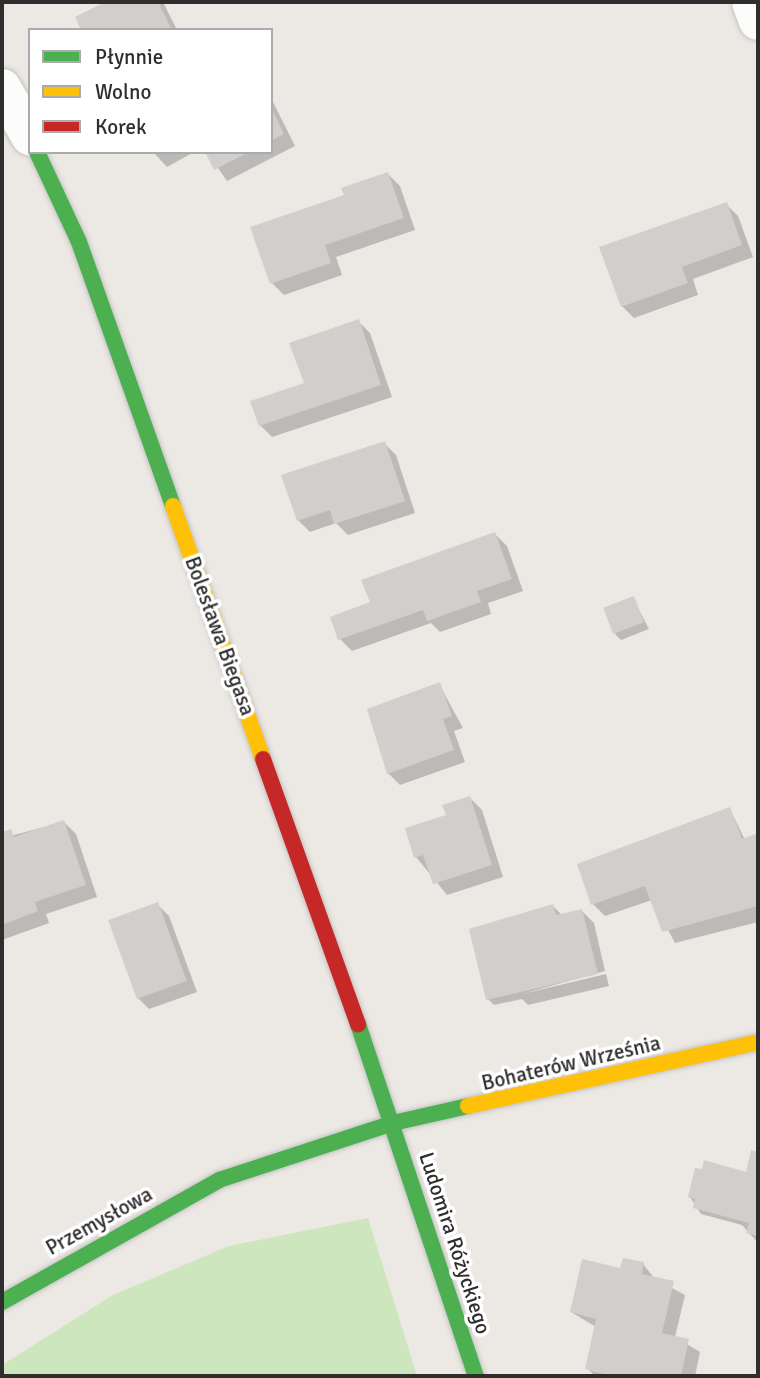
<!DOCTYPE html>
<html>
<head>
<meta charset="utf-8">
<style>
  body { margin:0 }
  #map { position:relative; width:760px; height:1378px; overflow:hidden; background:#ece8e4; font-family:Signika,sans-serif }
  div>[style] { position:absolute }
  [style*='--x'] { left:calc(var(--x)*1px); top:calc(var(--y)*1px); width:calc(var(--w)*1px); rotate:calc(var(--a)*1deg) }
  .green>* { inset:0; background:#cee6be }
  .shadow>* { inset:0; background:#0003 }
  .building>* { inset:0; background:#d1cecb; transform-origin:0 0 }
  .roads { filter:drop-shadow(0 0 2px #c5c4c5) drop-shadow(0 0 2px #c5c4c5) }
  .street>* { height:38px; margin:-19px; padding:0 19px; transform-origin:19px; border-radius:19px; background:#fcfcfb }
  .fast>* { height:16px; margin:-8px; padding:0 8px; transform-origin:8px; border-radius:8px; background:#4caf50 }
  .slow>* { height:16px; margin:-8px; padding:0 8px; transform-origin:8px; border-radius:8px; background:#ffc107 }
  .jam>* { height:16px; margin:-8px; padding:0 8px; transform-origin:8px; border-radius:8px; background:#c62828 }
  span { translate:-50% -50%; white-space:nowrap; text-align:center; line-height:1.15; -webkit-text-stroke:7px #fff; paint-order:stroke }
  .street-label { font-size:21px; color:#2e2e2e }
  .frame { position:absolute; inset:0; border:4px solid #2e2e2e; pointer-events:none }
  .legend { position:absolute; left:28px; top:28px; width:245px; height:126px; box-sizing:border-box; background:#fff; border:2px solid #ababab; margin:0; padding:9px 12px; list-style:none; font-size:21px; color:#2e2e2e }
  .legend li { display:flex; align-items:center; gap:14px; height:35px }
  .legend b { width:35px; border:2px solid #ababab }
</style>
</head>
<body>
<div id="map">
  <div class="green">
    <div style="clip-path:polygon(368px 1218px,417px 1376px,2px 1376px,2px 1365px,113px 1295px,229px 1246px)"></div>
  </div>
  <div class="shadow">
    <div style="clip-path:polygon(109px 2px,163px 2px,177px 30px,83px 30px,77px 17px)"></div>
    <div style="clip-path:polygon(271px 98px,295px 146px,227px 181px,207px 152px,271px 152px)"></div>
    <div style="clip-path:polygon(153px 152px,194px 152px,167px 167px)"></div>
    <div style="clip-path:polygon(388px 174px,400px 186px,415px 230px,336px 257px,342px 275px,284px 295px,272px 283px,346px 196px)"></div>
    <div style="clip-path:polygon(726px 204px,738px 216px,753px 257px,693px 279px,698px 295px,634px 318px,622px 306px)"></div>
    <div style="clip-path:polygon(358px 321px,370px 333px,392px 397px,272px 437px,260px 425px,306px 385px)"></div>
    <div style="clip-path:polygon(384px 443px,396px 455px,415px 513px,348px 535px,336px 523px,310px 532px,298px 520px)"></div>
    <div style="clip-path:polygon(495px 534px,507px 546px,523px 591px,488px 603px,491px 614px,440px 632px,431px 623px,352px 651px,340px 639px,372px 603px)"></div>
    <div style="clip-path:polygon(633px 598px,649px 629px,621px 640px,615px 634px)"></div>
    <div style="clip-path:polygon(439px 684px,463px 728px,454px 731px,465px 762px,400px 785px,388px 773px)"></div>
    <div style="clip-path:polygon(470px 798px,482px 810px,503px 877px,447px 895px,416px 857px)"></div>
    <div style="clip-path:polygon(730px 809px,745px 840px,758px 835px,758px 922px,675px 943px,652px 900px,605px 916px,593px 904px)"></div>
    <div style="clip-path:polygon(64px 822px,76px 834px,97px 897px,46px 914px,49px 923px,2px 940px,2px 838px)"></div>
    <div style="clip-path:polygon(157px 904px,169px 916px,197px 992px,149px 1009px,137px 997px)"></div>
    <div style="clip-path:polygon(553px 906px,562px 915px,582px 911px,594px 923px,605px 971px,522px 994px,606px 974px,609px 986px,528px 1005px,522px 999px,494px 1005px,488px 999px)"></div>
    <div style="clip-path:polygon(752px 1152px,758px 1153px,758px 1243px,742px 1225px,701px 1214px,690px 1197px,747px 1174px)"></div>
    <div style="clip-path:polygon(643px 1264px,655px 1279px,685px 1295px,675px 1337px,700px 1352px,695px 1376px,595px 1376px,587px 1368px,596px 1327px,571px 1312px,621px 1270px)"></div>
  </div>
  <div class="building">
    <div style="clip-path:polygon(105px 2px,158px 2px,172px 30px,81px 30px,75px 17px)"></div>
    <div style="clip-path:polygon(271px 107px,284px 134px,271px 141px)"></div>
    <div style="clip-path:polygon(205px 152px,249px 152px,214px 170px)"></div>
    <div style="clip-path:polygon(388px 172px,404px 218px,325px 245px,331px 263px,270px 284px,250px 227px,344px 195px,341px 188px)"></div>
    <div style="clip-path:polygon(727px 202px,742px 245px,682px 267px,688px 283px,621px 307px,599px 247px)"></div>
    <div style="clip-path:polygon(359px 319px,381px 385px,259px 426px,250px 401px,304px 383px,289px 343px)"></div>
    <div style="clip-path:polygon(385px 441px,405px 501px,334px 524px,330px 510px,297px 521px,281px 475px)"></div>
    <div style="clip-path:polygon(495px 532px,512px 579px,477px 591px,481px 602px,427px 621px,423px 610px,338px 640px,330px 617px,370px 602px,361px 580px)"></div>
    <div style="left:634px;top:596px;width:28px;height:33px;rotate:69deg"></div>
    <div style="clip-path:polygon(440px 682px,452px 716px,443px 719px,454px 750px,387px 774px,367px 709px)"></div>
    <div style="clip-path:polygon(470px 796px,492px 865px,433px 884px,423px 855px,414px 858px,405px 828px,446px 815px,442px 805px)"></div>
    <div style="clip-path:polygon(730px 807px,742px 839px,758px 833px,758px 906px,662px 932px,645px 886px,591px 905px,577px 864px)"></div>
    <div style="clip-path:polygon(64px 820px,86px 885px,35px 902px,38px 911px,2px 925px,2px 832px,11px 829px,14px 837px)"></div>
    <div style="left:158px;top:902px;width:84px;height:53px;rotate:70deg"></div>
    <div style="clip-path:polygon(553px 904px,556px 915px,582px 909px,598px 974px,486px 1000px,469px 929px)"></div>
    <div style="clip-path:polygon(751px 1150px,758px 1152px,758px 1236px,746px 1233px,749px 1223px,693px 1208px,695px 1199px,688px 1197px,695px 1168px,702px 1169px,704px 1160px,746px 1172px)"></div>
    <div style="clip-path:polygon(623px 1258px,644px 1262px,642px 1274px,674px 1281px,662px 1333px,689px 1339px,681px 1376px,611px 1376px,585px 1369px,596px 1319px,570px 1312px,582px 1259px,620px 1268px)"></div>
  </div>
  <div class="roads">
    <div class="street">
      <div style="--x:751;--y:2;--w:20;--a:70"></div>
      <div style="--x:2;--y:88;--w:56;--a:59.7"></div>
    </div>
    <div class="fast">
      <div style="--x:37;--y:152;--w:99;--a:65"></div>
      <div style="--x:79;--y:242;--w:280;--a:70.4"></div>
      <div style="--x:358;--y:1024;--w:371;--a:71.5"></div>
      <div style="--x:2;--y:1302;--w:249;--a:-29.3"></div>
      <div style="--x:219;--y:1180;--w:183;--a:-18.1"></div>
      <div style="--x:393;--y:1123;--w:77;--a:-12.8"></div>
    </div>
    <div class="slow">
      <div style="--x:173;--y:506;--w:269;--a:70.4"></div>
      <div style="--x:468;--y:1106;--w:297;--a:-12.4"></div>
    </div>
    <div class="jam">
      <div style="--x:263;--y:759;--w:282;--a:70.3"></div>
    </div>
  </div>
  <div class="street-label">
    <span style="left:220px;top:636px;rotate:70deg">Bolesława Biegasa</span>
    <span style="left:571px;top:1063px;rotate:-13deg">Bohaterów Września</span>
    <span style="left:99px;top:1221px;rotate:-29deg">Przemysłowa</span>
    <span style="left:455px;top:1243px;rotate:72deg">Ludomira Różyckiego</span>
  </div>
  <div class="frame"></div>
  <ul class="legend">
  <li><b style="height:9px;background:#4caf50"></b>Płynnie</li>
  <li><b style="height:9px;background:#ffc107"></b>Wolno</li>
  <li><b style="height:9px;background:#c62828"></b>Korek</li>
  </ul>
</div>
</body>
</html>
